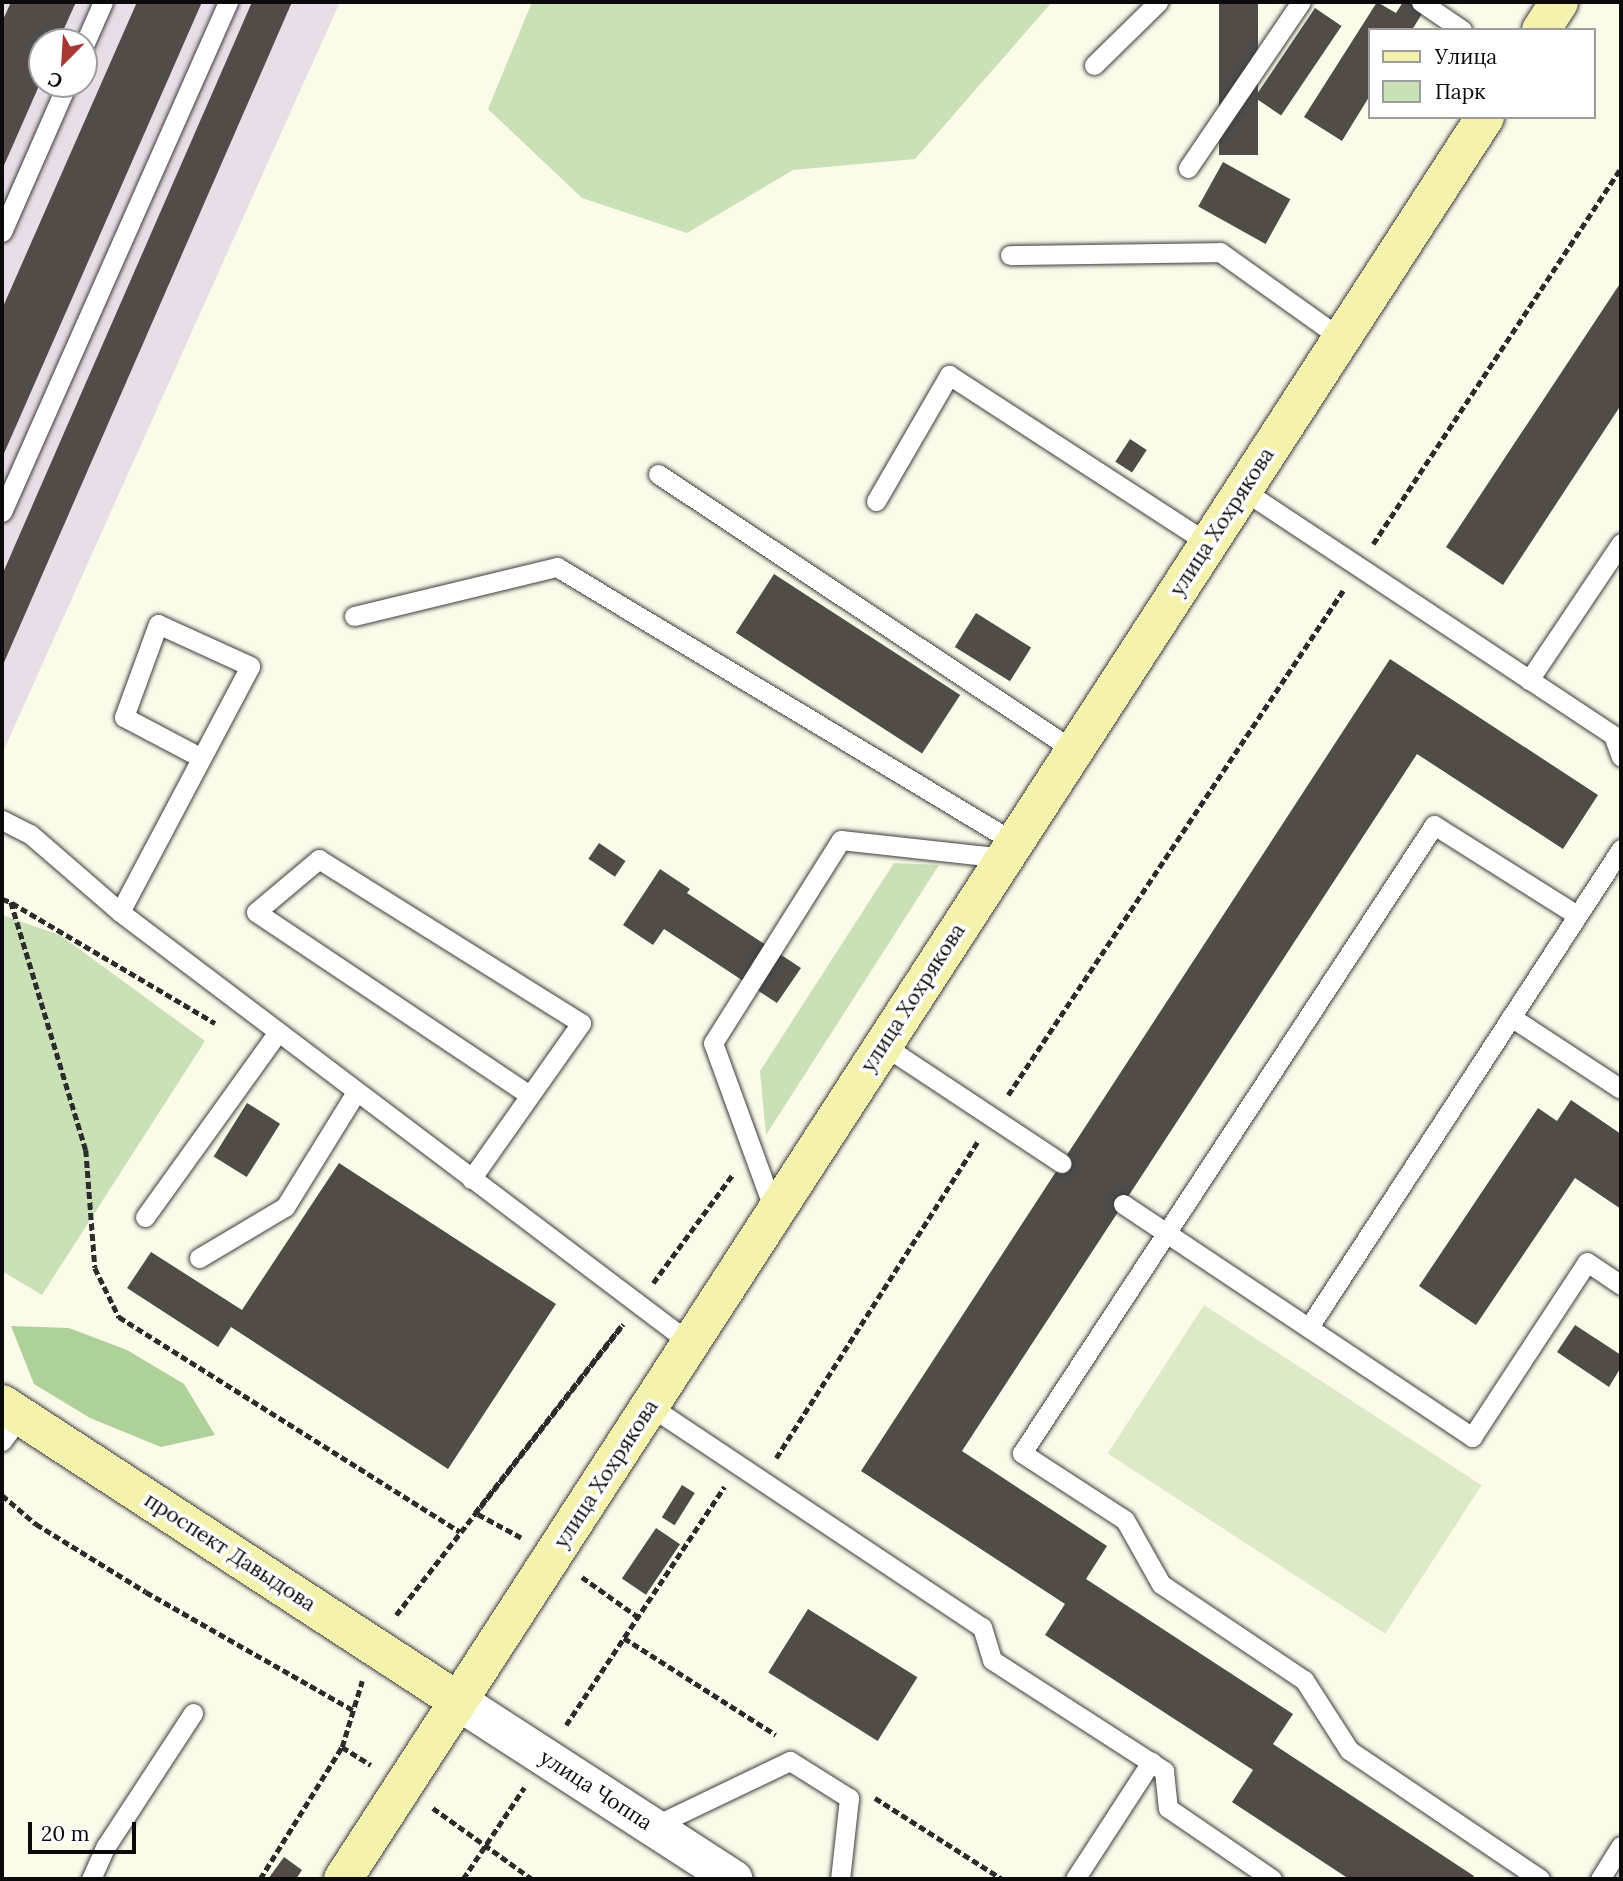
<!DOCTYPE html>
<html>
<head>
<meta charset="utf-8">
<style>
  body { margin:0 }
  #map { position:relative; width:1623px; height:1881px; overflow:hidden; background:#fcfae9; font-family:Lora,serif }
  div>[style] { position:absolute }
  [style*='--x'] { left:calc(var(--x)*1px); top:calc(var(--y)*1px); width:calc(var(--w)*1px); rotate:calc(var(--a)*1deg) }
  .industrial>* { inset:0; background:#e8dee8 }
  .green>* { inset:0; background:#cae1b8 }
  .forest>* { inset:0; background:#aed099 }
  .pitch>* { inset:0; background:#dceac8; transform-origin:0 0 }
  .building>* { inset:0; background:#514c48; transform-origin:0 0 }
  .path>* { height:4.5px; margin-top:-2.25px; transform-origin:0; background:repeating-linear-gradient(90deg,#2c2c2c 0 7px,transparent 0 10.5px) }
  .roads { filter:drop-shadow(0 0 2px #3d3d3d) drop-shadow(0 0 2px #3d3d3d) }
  .lane>* { height:19px; margin:-9.5px; padding:0 9.5px; transform-origin:9.5px; border-radius:9.5px; background:#fff }
  .street>* { height:38px; margin:-19px; padding:0 19px; transform-origin:19px; border-radius:19px; background:#fff }
  .secondary>* { height:38px; margin:-19px; padding:0 19px; transform-origin:19px; border-radius:19px; background:#f4f2ac }
  span { translate:-50% -50%; white-space:nowrap; text-align:center; line-height:1.15; -webkit-text-stroke:7px #fff; paint-order:stroke }
  .street-label { font-size:21px; color:#0a0a0a }
  .frame { position:absolute; inset:0; border:4px solid #0a0a0a; pointer-events:none }
  .legend { position:absolute; left:1368px; top:28px; width:228px; height:91px; box-sizing:border-box; background:#fff; border:2px solid #9d9d9d; margin:0; padding:9px 12px; list-style:none; font-size:21px; color:#0a0a0a }
  .legend li { display:flex; align-items:center; gap:14px; height:35px }
  .legend b { width:35px; border:2px solid #9d9d9d }
  .north { position:absolute; left:28px; top:28px; width:70px; height:70px; box-sizing:border-box; background:#fff; border:2px solid #9d9d9d; border-radius:50%; rotate:204deg; font-size:19px; font-weight:700; line-height:28px; text-align:center; color:#0a0a0a }
  .north::after { content:''; display:block; margin:auto; width:24px; height:32px; background:#a73835; clip-path:polygon(50% 0,100% 100%,50% 72%,0 100%) }
  .scale { position:absolute; left:28px; top:1822px; width:108px; height:32px; box-sizing:border-box; border:4px solid #0a0a0a; border-top:0; padding-left:9px; font-size:21px; line-height:24px; white-space:nowrap; color:#0a0a0a; -webkit-text-stroke:5px #fff; paint-order:stroke }
</style>
</head>
<body>
<div id="map">
  <div class="industrial">
    <div style="clip-path:polygon(evenodd,2px 2px,340px 2px,2px 754px,2px 2px,42px 42px,84px 42px,84px 84px,42px 84px,42px 42px)"></div>
  </div>
  <div class="green">
    <div style="clip-path:polygon(532px 2px,1052px 2px,915px 159px,793px 170px,687px 233px,582px 198px,488px 109px)"></div>
    <div style="clip-path:polygon(894px 863px,939px 865px,766px 1135px,760px 1071px)"></div>
    <div style="clip-path:polygon(2px 915px,60px 935px,205px 1041px,42px 1295px,2px 1271px)"></div>
  </div>
  <div class="forest">
    <div style="clip-path:polygon(11px 1326px,69px 1328px,127px 1350px,184px 1384px,215px 1435px,161px 1447px,90px 1418px,34px 1384px)"></div>
  </div>
  <div class="pitch">
    <div style="left:1204px;top:1305px;width:331px;height:177px;rotate:33deg"></div>
  </div>
  <div class="building">
    <div style="clip-path:polygon(11px 2px,76px 2px,58px 42px,42px 42px,42px 79px,2px 170px,2px 22px)"></div>
    <div style="clip-path:polygon(137px 2px,202px 2px,2px 458px,2px 309px)"></div>
    <div style="clip-path:polygon(252px 2px,292px 2px,2px 667px,2px 575px)"></div>
    <div style="left:1219px;top:2px;width:39px;height:153px"></div>
    <div style="clip-path:polygon(1377px 2px,1396px 13px,1403px 2px,1428px 4px,1412px 30px,1369px 30px,1369px 97px,1342px 141px,1304px 117px)"></div>
    <div style="left:1315px;top:8px;width:32px;height:108px;rotate:34deg"></div>
    <div style="left:1223px;top:162px;width:77px;height:51px;rotate:29deg"></div>
    <div style="clip-path:polygon(1621px 282px,1621px 405px,1503px 585px,1446px 547px)"></div>
    <div style="left:1130px;top:439px;width:20px;height:27px;rotate:33deg"></div>
    <div style="left:774px;top:574px;width:222px;height:70px;rotate:33deg"></div>
    <div style="left:976px;top:613px;width:65px;height:40px;rotate:32deg"></div>
    <div style="clip-path:polygon(1390px 659px,1598px 795px,1563px 849px,1417px 754px,962px 1451px,1107px 1546px,1086px 1579px,1293px 1714px,1273px 1744px,1474px 1876px,1472px 1879px,1349px 1879px,1232px 1802px,1253px 1770px,1045px 1635px,1065px 1604px,861px 1471px)"></div>
    <div style="left:599px;top:843px;width:32px;height:19px;rotate:34deg"></div>
    <div style="clip-path:polygon(660px 869px,690px 889px,687px 893px,801px 968px,777px 1003px,664px 929px,653px 945px,623px 925px)"></div>
    <div style="clip-path:polygon(1571px 1100px,1621px 1134px,1621px 1209px,1575px 1178px,1476px 1325px,1419px 1286px,1538px 1108px,1557px 1121px)"></div>
    <div style="left:247px;top:1103px;width:39px;height:63px;rotate:32deg"></div>
    <div style="clip-path:polygon(339px 1163px,556px 1304px,448px 1469px,231px 1327px,218px 1347px,127px 1288px,151px 1252px,242px 1310px)"></div>
    <div style="clip-path:polygon(1575px 1325px,1621px 1355px,1621px 1367px,1609px 1387px,1557px 1352px)"></div>
    <div style="left:682px;top:1485px;width:15px;height:38px;rotate:32deg"></div>
    <div style="left:656px;top:1528px;width:29px;height:61px;rotate:34deg"></div>
    <div style="left:808px;top:1609px;width:129px;height:75px;rotate:32deg"></div>
    <div style="clip-path:polygon(284px 1857px,302px 1870px,296px 1879px,268px 1879px)"></div>
  </div>
  <div class="path">
    <div style="--x:1373;--y:544;--w:450;--a:-56.6"></div>
    <div style="--x:2;--y:899;--w:9;--a:18"></div>
    <div style="--x:11;--y:902;--w:259;--a:73.2"></div>
    <div style="--x:86;--y:1150;--w:118;--a:85.6"></div>
    <div style="--x:95;--y:1268;--w:55;--a:63.9"></div>
    <div style="--x:119;--y:1317;--w:403;--a:32.2"></div>
    <div style="--x:12;--y:903;--w:236;--a:30.6"></div>
    <div style="--x:1008;--y:1095;--w:607;--a:-56.41"></div>
    <div style="--x:653;--y:1283;--w:135;--a:-53.7"></div>
    <div style="--x:776;--y:1458;--w:376;--a:-57.5"></div>
    <div style="--x:2;--y:1495;--w:45;--a:40.5"></div>
    <div style="--x:36;--y:1524;--w:129;--a:31.7"></div>
    <div style="--x:146;--y:1592;--w:238;--a:29.7"></div>
    <div style="--x:521;--y:1538;--w:52;--a:-151.5"></div>
    <div style="--x:475;--y:1513;--w:237;--a:-52"></div>
    <div style="--x:582;--y:1577;--w:69;--a:35.5"></div>
    <div style="--x:396;--y:1615;--w:369;--a:-52"></div>
    <div style="--x:624;--y:1638;--w:180;--a:32.5"></div>
    <div style="--x:566;--y:1725;--w:286;--a:-56.4"></div>
    <div style="--x:342;--y:1747;--w:34;--a:32"></div>
    <div style="--x:875;--y:1798;--w:151;--a:32.5"></div>
    <div style="--x:433;--y:1808;--w:122;--a:35.6"></div>
    <div style="--x:260;--y:1879;--w:155;--a:-58.2"></div>
    <div style="--x:342;--y:1747;--w:69;--a:-73.1"></div>
    <div style="--x:463;--y:1879;--w:110;--a:-56.2"></div>
  </div>
  <div class="roads">
    <div class="lane">
      <div style="--x:1421;--y:2;--w:50;--a:34.3"></div>
      <div style="--x:84;--y:45;--w:47;--a:-66.2"></div>
      <div style="--x:1094;--y:65;--w:90;--a:-44.5"></div>
      <div style="--x:1188;--y:168;--w:201;--a:-55.8"></div>
      <div style="--x:2;--y:232;--w:162;--a:-66.3"></div>
      <div style="--x:1010;--y:255;--w:210;--a:-0.8"></div>
      <div style="--x:1220;--y:252;--w:150;--a:35.5"></div>
      <div style="--x:658;--y:474;--w:499;--a:33.6"></div>
      <div style="--x:1243;--y:490;--w:444;--a:33.5"></div>
      <div style="--x:1613;--y:735;--w:23;--a:70"></div>
      <div style="--x:876;--y:501;--w:146;--a:-59.9"></div>
      <div style="--x:949;--y:375;--w:309;--a:33"></div>
      <div style="--x:2;--y:512;--w:558;--a:-66.1"></div>
      <div style="--x:354;--y:616;--w:209;--a:-13.6"></div>
      <div style="--x:557;--y:567;--w:533;--a:31.04"></div>
      <div style="--x:1529;--y:680;--w:165;--a:-56.1"></div>
      <div style="--x:2;--y:820;--w:31;--a:27"></div>
      <div style="--x:30;--y:834;--w:119;--a:40.9"></div>
      <div style="--x:120;--y:912;--w:715;--a:37.09"></div>
      <div style="--x:120;--y:912;--w:278;--a:-62.1"></div>
      <div style="--x:250;--y:666;--w:101;--a:-155.5"></div>
      <div style="--x:158;--y:624;--w:99;--a:110.1"></div>
      <div style="--x:124;--y:717;--w:86;--a:27.8"></div>
      <div style="--x:1511;--y:1017;--w:131;--a:33.2"></div>
      <div style="--x:883;--y:1045;--w:214;--a:33.5"></div>
      <div style="--x:471;--y:1179;--w:191;--a:-54.8"></div>
      <div style="--x:581;--y:1023;--w:309;--a:-148"></div>
      <div style="--x:319;--y:859;--w:82;--a:139.9"></div>
      <div style="--x:256;--y:912;--w:327;--a:33.8"></div>
      <div style="--x:1123;--y:1204;--w:420;--a:33.7"></div>
      <div style="--x:1472;--y:1437;--w:209;--a:-56.7"></div>
      <div style="--x:1587;--y:1262;--w:41;--a:34.1"></div>
      <div style="--x:775;--y:1213;--w:181;--a:-110"></div>
      <div style="--x:713;--y:1043;--w:240;--a:-57.8"></div>
      <div style="--x:841;--y:840;--w:164;--a:6.3"></div>
      <div style="--x:145;--y:1217;--w:228;--a:-54.3"></div>
      <div style="--x:199;--y:1258;--w:100;--a:-30.7"></div>
      <div style="--x:285;--y:1207;--w:135;--a:-58.3"></div>
      <div style="--x:1309;--y:1327;--w:571;--a:-56.87"></div>
      <div style="--x:650;--y:1406;--w:399;--a:33.7"></div>
      <div style="--x:982;--y:1627;--w:34;--a:73"></div>
      <div style="--x:992;--y:1660;--w:205;--a:32.8"></div>
      <div style="--x:1164;--y:1771;--w:37;--a:84"></div>
      <div style="--x:1168;--y:1808;--w:126;--a:34.3"></div>
      <div style="--x:2;--y:1441;--w:31;--a:-54"></div>
      <div style="--x:652;--y:1827;--w:153;--a:-25.6"></div>
      <div style="--x:790;--y:1761;--w:70;--a:32.1"></div>
      <div style="--x:849;--y:1798;--w:81;--a:96.3"></div>
      <div style="--x:91;--y:1879;--w:36;--a:-66"></div>
      <div style="--x:106;--y:1846;--w:159;--a:-56.8"></div>
      <div style="--x:1075;--y:1879;--w:140;--a:-57"></div>
      <div style="--x:1540;--y:1879;--w:230;--a:-146"></div>
      <div style="--x:1349;--y:1750;--w:83;--a:-122.7"></div>
      <div style="--x:1304;--y:1680;--w:172;--a:-146.1"></div>
      <div style="--x:1161;--y:1584;--w:73;--a:-119.4"></div>
      <div style="--x:1125;--y:1520;--w:123;--a:-147"></div>
      <div style="--x:1022;--y:1453;--w:751;--a:-56.73"></div>
      <div style="--x:1434;--y:825;--w:169;--a:32.2"></div>
      <div style="--x:1600;--y:1879;--w:39;--a:-58"></div>
    </div>
    <div class="street">
      <div style="--x:458;--y:1701;--w:328;--a:32.9"></div>
    </div>
    <div class="secondary">
      <div style="--x:1541;--y:30;--w:33;--a:-57"></div>
      <div style="--x:2;--y:1404;--w:544;--a:33.08"></div>
      <div style="--x:343;--y:1879;--w:2100;--a:-57.05"></div>
    </div>
  </div>
  <div class="street-label">
    <span style="left:1222px;top:522px;rotate:-57deg">улица Хохрякова</span>
    <span style="left:913px;top:998px;rotate:-57deg">улица Хохрякова</span>
    <span style="left:606px;top:1474px;rotate:-57deg">улица Хохрякова</span>
    <span style="left:230px;top:1552px;rotate:33deg">проспект Давыдова</span>
    <span style="left:596px;top:1790px;rotate:33deg">улица Чоппа</span>
  </div>
  <div class="frame"></div>
  <ul class="legend">
  <li><b style="height:9px;background:#f4f2ac"></b>Улица</li>
  <li><b style="height:19px;background:#cae1b8"></b>Парк</li>
  </ul>
  <div class="north">С</div>
  <div class="scale">20 m</div>
</div>
</body>
</html>
